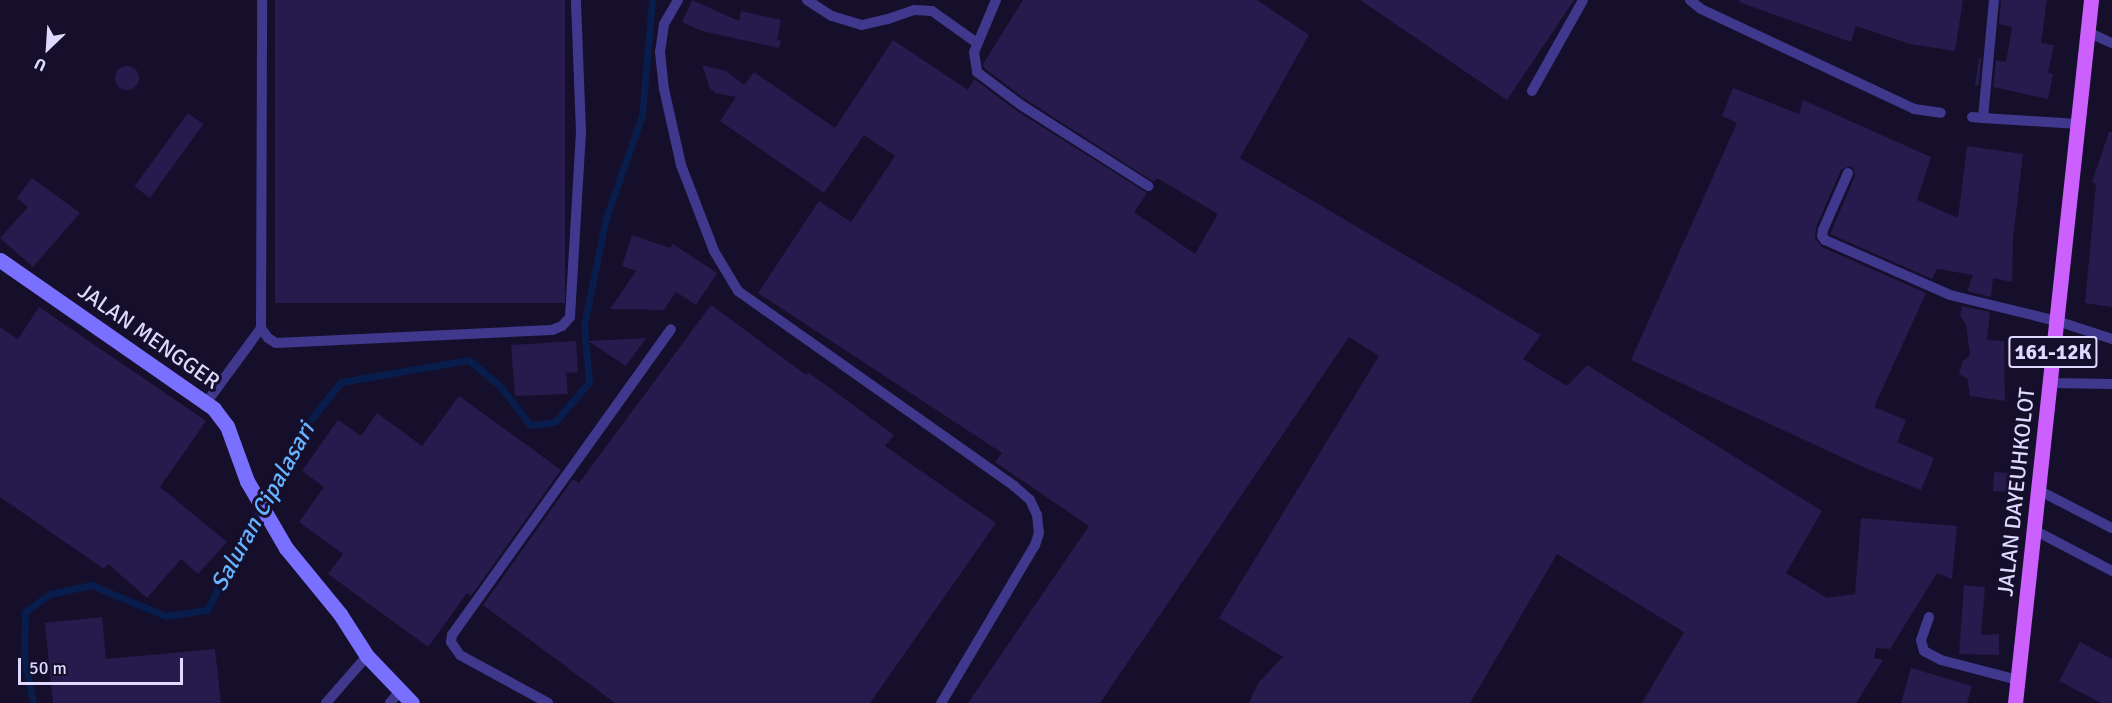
<!DOCTYPE html>
<html>
<head>
<meta charset="utf-8">
<style>
  body { margin:0 }
  #map { position:relative; width:2112px; height:703px; overflow:hidden; background:#150f2b; font-family:Signika,sans-serif }
  div>[style] { position:absolute }
  [style*='--x'] { left:calc(var(--x)*1px); top:calc(var(--y)*1px); width:calc(var(--w)*1px); rotate:calc(var(--a)*1deg) }
  .stream>* { height:7px; margin:-3.5px; padding:0 3.5px; transform-origin:3.5px; border-radius:3.5px; background:#081d4b }
  .building>* { inset:0; background:#271a4d; transform-origin:0 0 }
  .round { border-radius:50% }
  .lane>* { height:10px; margin:-5px; padding:0 5px; transform-origin:5px; border-radius:5px; background:#3f388c }
  .secondary>* { height:15px; margin:-7.5px; padding:0 7.5px; transform-origin:7.5px; border-radius:7.5px; background:#7a70ff }
  .primary>* { height:15px; margin:-7.5px; padding:0 7.5px; transform-origin:7.5px; border-radius:7.5px; background:#cb60ff }
  span { translate:-50% -50%; white-space:nowrap; text-align:center; line-height:1.15; -webkit-text-stroke:6px #150f2b; paint-order:stroke }
  .shield-label span { padding:2px 4px; background:#150f2b; border:2px solid; border-radius:4px; -webkit-text-stroke-width:0 }
  .shield-label { font-size:21px; color:#dfd9ff; font-weight:700 }
  .street-label { font-size:22px; color:#dfd9ff }
  .water-label { font-size:24px; color:#67b2ff; font-style:italic }
  .north { position:absolute; left:18px; top:18px; width:60px; height:60px; -webkit-text-stroke:4px #150f2b; paint-order:stroke; rotate:205deg; font-size:16px; font-weight:700; line-height:24px; text-align:center; color:#dfd9ff }
  .north::after { content:''; display:block; margin:auto; width:21px; height:27px; background:#dfd9ff; clip-path:polygon(50% 0,100% 100%,50% 72%,0 100%) }
  .scale { position:absolute; left:18px; top:658px; width:165px; height:27px; box-sizing:border-box; border:3px solid #dfd9ff; border-top:0; padding-left:8px; font-size:18px; line-height:21px; white-space:nowrap; color:#dfd9ff; -webkit-text-stroke:4px #150f2b; paint-order:stroke }
</style>
</head>
<body>
<div id="map">
  <div class="stream">
    <div style="--x:33;--y:703;--w:48;--a:-100.8"></div>
    <div style="--x:24;--y:656;--w:44;--a:-88.7"></div>
    <div style="--x:25;--y:612;--w:31;--a:-36"></div>
    <div style="--x:50;--y:594;--w:42;--a:-12.4"></div>
    <div style="--x:91;--y:585;--w:81;--a:22.5"></div>
    <div style="--x:166;--y:616;--w:41;--a:-8.3"></div>
    <div style="--x:207;--y:610;--w:197;--a:-62.5"></div>
    <div style="--x:298;--y:435;--w:68;--a:-50.9"></div>
    <div style="--x:341;--y:382;--w:130;--a:-9.8"></div>
    <div style="--x:469;--y:360;--w:40;--a:40"></div>
    <div style="--x:500;--y:386;--w:49;--a:52.4"></div>
    <div style="--x:530;--y:425;--w:25;--a:-7"></div>
    <div style="--x:555;--y:422;--w:52;--a:-49.6"></div>
    <div style="--x:589;--y:382;--w:57;--a:-95"></div>
    <div style="--x:584;--y:325;--w:109;--a:-78.4"></div>
    <div style="--x:606;--y:218;--w:109;--a:-70.7"></div>
    <div style="--x:642;--y:115;--w:115;--a:-85"></div>
  </div>
  <div class="building">
    <div style="left:275px;top:0;width:290px;height:303px"></div>
    <div style="clip-path:polygon(692px 0,739px 21px,741px 11px,781px 20px,777px 39px,781px 41px,779px 48px,702px 31px,682px 22px)"></div>
    <div style="clip-path:polygon(1023px 0,1257px 0,1309px 35px,1240px 158px,1541px 335px,1523px 359px,1567px 386px,1587px 365px,1822px 511px,1786px 573px,1827px 598px,1855px 594px,1861px 518px,1957px 526px,1952px 579px,1937px 573px,1890px 649px,1876px 648px,1874px 658px,1883px 660px,1856px 703px,1642px 703px,1684px 632px,1557px 554px,1470px 703px,1249px 703px,1259px 682px,1283px 657px,1219px 618px,1379px 356px,1349px 337px,1100px 703px,968px 703px,1089px 526px,995px 462px,1002px 453px,758px 293px,819px 201px,851px 222px,895px 156px,864px 135px,824px 193px,720px 121px,736px 97px,715px 93px,710px 88px,702px 65px,726px 71px,744px 85px,754px 72px,835px 128px,893px 40px,968px 90px,974px 79px,1017px 111px,1147px 193px,1134px 212px,1195px 254px,1218px 214px,1157px 178px,1154px 182px,1025px 99px,984px 68px,983px 64px)"></div>
    <div style="clip-path:polygon(1360px 0,1574px 0,1507px 100px)"></div>
    <div style="clip-path:polygon(1740px 0,1963px 0,1955px 51px,1910px 44px,1856px 26px,1851px 42px,1739px 2px)"></div>
    <div style="clip-path:polygon(2001px 0,2047px 0,2041px 43px,2054px 45px,2048px 73px,2053px 74px,2048px 99px,1993px 87px,1996px 60px,2006px 62px,2012px 27px,1999px 24px)"></div>
    <div style="clip-path:polygon(1979px 58px,1981px 58px,1979px 85px,1975px 85px)"></div>
    <div class="round" style="left:115px;top:66px;width:24px;height:24px"></div>
    <div style="clip-path:polygon(1733px 88px,1799px 114px,1803px 100px,1931px 157px,1917px 200px,1958px 218px,1967px 146px,2023px 154px,2013px 239px,2012px 282px,1993px 278px,1991px 297px,1967px 291px,1973px 275px,1937px 269px,1932px 279px,1830px 234px,1855px 176px,1854px 169px,1850px 166px,1841px 170px,1816px 227px,1815px 238px,1822px 247px,1926px 293px,1874px 407px,1906px 420px,1897px 442px,1934px 458px,1921px 490px,1863px 467px,1631px 360px,1737px 123px,1722px 116px)"></div>
    <div style="left:188px;top:113px;width:19px;height:91px;rotate:36deg"></div>
    <div style="clip-path:polygon(2109px 132px,2112px 132px,2112px 307px,2085px 303px,2096px 184px,2092px 182px)"></div>
    <div style="clip-path:polygon(32px 178px,80px 213px,33px 267px,0 238px,28px 207px,17px 198px)"></div>
    <div style="clip-path:polygon(632px 235px,670px 248px,673px 244px,717px 273px,696px 305px,676px 292px,664px 310px,610px 309px,636px 271px,622px 266px)"></div>
    <div style="clip-path:polygon(711px 305px,806px 375px,808px 372px,894px 435px,885px 446px,996px 523px,870px 703px,615px 703px,483px 605px,573px 479px,579px 483px)"></div>
    <div style="clip-path:polygon(1962px 306px,1990px 312px,1987px 340px,2004px 341px,2005px 401px,1970px 396px,1967px 378px,1959px 374px,1962px 362px,1970px 355px,1966px 325px,1960px 315px)"></div>
    <div style="clip-path:polygon(39px 307px,206px 421px,160px 487px,227px 542px,198px 574px,181px 559px,147px 598px,108px 564px,104px 569px,0 497px,0 327px,18px 339px)"></div>
    <div style="clip-path:polygon(646px 338px,626px 366px,588px 341px)"></div>
    <div style="clip-path:polygon(576px 341px,578px 372px,566px 373px,568px 394px,515px 396px,511px 345px)"></div>
    <div style="clip-path:polygon(459px 396px,561px 470px,471px 596px,467px 593px,428px 647px,328px 574px,343px 554px,299px 522px,324px 487px,302px 471px,338px 420px,361px 436px,377px 413px,422px 446px)"></div>
    <div style="left:1994px;top:472px;width:17px;height:19px;rotate:3deg"></div>
    <div style="clip-path:polygon(1964px 585px,1985px 587px,1981px 635px,1999px 634px,1999px 655px,1959px 654px)"></div>
    <div style="clip-path:polygon(102px 617px,106px 659px,215px 649px,221px 703px,53px 703px,45px 623px)"></div>
    <div style="clip-path:polygon(2080px 642px,2112px 659px,2112px 703px,2101px 703px,2059px 681px)"></div>
    <div style="clip-path:polygon(1911px 668px,1972px 686px,1967px 703px,1901px 703px)"></div>
  </div>
  <div class="lane">
    <div style="--x:678;--y:0;--w:28;--a:120"></div>
    <div style="--x:664;--y:24;--w:28;--a:98"></div>
    <div style="--x:660;--y:52;--w:37;--a:84"></div>
    <div style="--x:664;--y:89;--w:78;--a:77.4"></div>
    <div style="--x:681;--y:165;--w:92;--a:69"></div>
    <div style="--x:714;--y:251;--w:47;--a:59"></div>
    <div style="--x:738;--y:291;--w:338;--a:35.2"></div>
    <div style="--x:1014;--y:486;--w:21;--a:41"></div>
    <div style="--x:1030;--y:500;--w:17;--a:65"></div>
    <div style="--x:1037;--y:515;--w:18;--a:84"></div>
    <div style="--x:1039;--y:533;--w:13;--a:108"></div>
    <div style="--x:1035;--y:545;--w:184;--a:120.7"></div>
    <div style="--x:807;--y:0;--w:30;--a:33"></div>
    <div style="--x:832;--y:16;--w:31;--a:17"></div>
    <div style="--x:862;--y:25;--w:27;--a:-13"></div>
    <div style="--x:888;--y:19;--w:28;--a:-19"></div>
    <div style="--x:914;--y:10;--w:18;--a:3"></div>
    <div style="--x:932;--y:11;--w:55;--a:35.4"></div>
    <div style="--x:996;--y:0;--w:56;--a:112.9"></div>
    <div style="--x:974;--y:52;--w:20;--a:81"></div>
    <div style="--x:977;--y:72;--w:55;--a:36.9"></div>
    <div style="--x:1021;--y:105;--w:151;--a:32.5"></div>
    <div style="--x:1690;--y:0;--w:14;--a:39"></div>
    <div style="--x:1701;--y:9;--w:235;--a:25.1"></div>
    <div style="--x:1914;--y:109;--w:27;--a:8"></div>
    <div style="--x:2088;--y:32;--w:26;--a:25"></div>
    <div style="--x:1532;--y:91;--w:104;--a:-60.7"></div>
    <div style="--x:1972;--y:117;--w:11;--a:5"></div>
    <div style="--x:1983;--y:118;--w:119;--a:-84.7"></div>
    <div style="--x:1983;--y:118;--w:95;--a:3.6"></div>
    <div style="--x:1848;--y:173;--w:62;--a:113.7"></div>
    <div style="--x:1823;--y:230;--w:6;--a:99"></div>
    <div style="--x:1822;--y:236;--w:5;--a:53"></div>
    <div style="--x:1825;--y:240;--w:137;--a:23.7"></div>
    <div style="--x:1950;--y:295;--w:110;--a:13.7"></div>
    <div style="--x:2057;--y:321;--w:58;--a:18.1"></div>
    <div style="--x:261;--y:328;--w:12;--a:55"></div>
    <div style="--x:268;--y:338;--w:9;--a:32"></div>
    <div style="--x:276;--y:343;--w:276;--a:-2.7"></div>
    <div style="--x:552;--y:330;--w:11;--a:-22"></div>
    <div style="--x:562;--y:326;--w:12;--a:-48"></div>
    <div style="--x:570;--y:317;--w:185;--a:-86.6"></div>
    <div style="--x:581;--y:132;--w:132;--a:-92.2"></div>
    <div style="--x:2050;--y:383;--w:62;--a:0.9"></div>
    <div style="--x:206;--y:403;--w:93;--a:-53.7"></div>
    <div style="--x:261;--y:328;--w:328;--a:-89.8"></div>
    <div style="--x:2038;--y:490;--w:83;--a:27.2"></div>
    <div style="--x:2034;--y:530;--w:88;--a:27.7"></div>
    <div style="--x:1929;--y:617;--w:24;--a:109"></div>
    <div style="--x:1921;--y:640;--w:11;--a:75"></div>
    <div style="--x:1924;--y:651;--w:19;--a:28"></div>
    <div style="--x:1941;--y:660;--w:80;--a:14.6"></div>
    <div style="--x:326;--y:703;--w:62;--a:-48.9"></div>
    <div style="--x:390;--y:703;--w:14;--a:-51"></div>
    <div style="--x:548;--y:703;--w:100;--a:-151.4"></div>
    <div style="--x:460;--y:655;--w:16;--a:-125"></div>
    <div style="--x:451;--y:642;--w:7;--a:-82"></div>
    <div style="--x:452;--y:635;--w:376;--a:-54.4"></div>
  </div>
  <div class="secondary">
    <div style="--x:0;--y:260;--w:261;--a:34.8"></div>
    <div style="--x:214;--y:409;--w:21;--a:53"></div>
    <div style="--x:227;--y:426;--w:59;--a:70"></div>
    <div style="--x:247;--y:481;--w:78;--a:59.8"></div>
    <div style="--x:286;--y:548;--w:85;--a:50.7"></div>
    <div style="--x:340;--y:614;--w:50;--a:57.3"></div>
    <div style="--x:367;--y:656;--w:65;--a:46.2"></div>
  </div>
  <div class="primary">
    <div style="--x:2015;--y:703;--w:707;--a:-83.83"></div>
  </div>
  <div class="shield-label">
    <span style="left:2053px;top:352px">161-12K</span>
  </div>
  <div class="street-label">
    <span style="left:149px;top:336px;rotate:35deg">JALAN MENGGER</span>
    <span style="left:2016px;top:492px;rotate:-84deg">JALAN DAYEUHKOLOT</span>
  </div>
  <div class="water-label">
    <span style="left:263px;top:507px;rotate:-61deg">Saluran Cipalasari</span>
  </div>
  <div class="north">U</div>
  <div class="scale">50 m</div>
</div>
</body>
</html>
